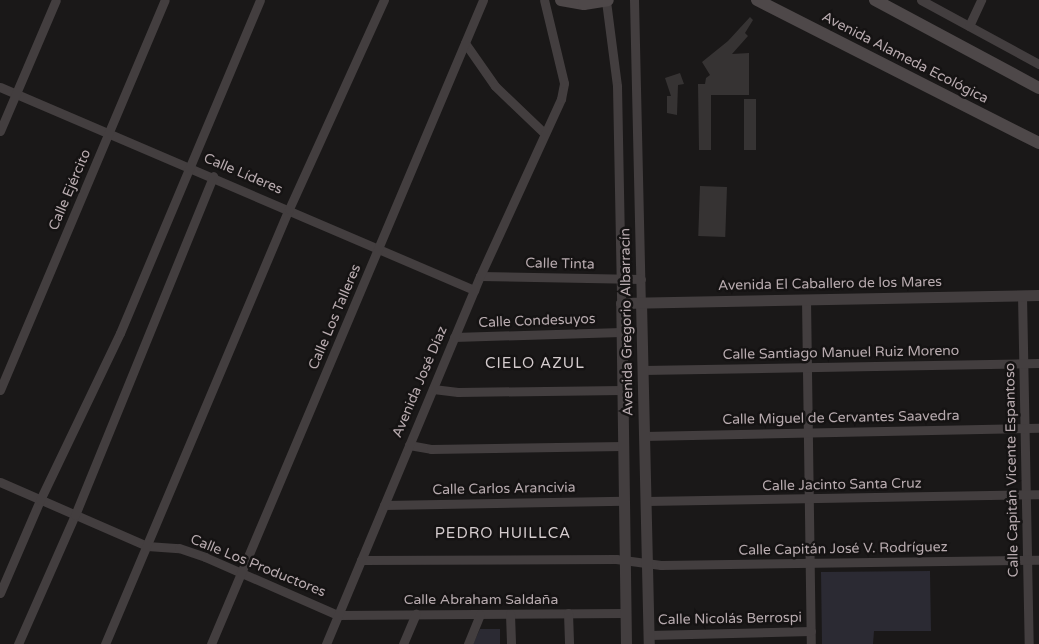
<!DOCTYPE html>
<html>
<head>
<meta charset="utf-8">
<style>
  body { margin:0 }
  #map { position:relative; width:1039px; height:644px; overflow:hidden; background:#1a1818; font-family:"Varela Round",sans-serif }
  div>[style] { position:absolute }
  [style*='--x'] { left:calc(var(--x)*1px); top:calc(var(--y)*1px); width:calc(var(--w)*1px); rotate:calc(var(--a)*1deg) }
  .green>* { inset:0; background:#2b2a33 }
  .building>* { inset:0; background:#363333; transform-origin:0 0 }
  .minor>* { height:9px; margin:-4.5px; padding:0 4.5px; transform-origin:4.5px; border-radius:4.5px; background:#433e3f }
  .tertiary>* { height:11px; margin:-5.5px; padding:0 5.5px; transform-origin:5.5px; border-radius:5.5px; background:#433e3f }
  .secondary>* { height:12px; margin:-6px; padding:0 6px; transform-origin:6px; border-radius:6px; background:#4e4849 }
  span { translate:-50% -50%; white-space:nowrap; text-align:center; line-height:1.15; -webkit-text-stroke:5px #151313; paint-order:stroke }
  .street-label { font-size:14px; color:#b8abaf }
  .neighbourhood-label { font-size:15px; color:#d5ccce; letter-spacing:1px }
</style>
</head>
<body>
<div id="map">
  <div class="green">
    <div style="clip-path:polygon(930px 571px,931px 631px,874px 631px,873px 644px,822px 644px,821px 572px)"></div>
    <div style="clip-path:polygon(480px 629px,500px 629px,500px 644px,473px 644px)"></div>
  </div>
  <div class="building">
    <div style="clip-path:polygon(750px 17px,753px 20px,745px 33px,748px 36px,732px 54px,749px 53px,749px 95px,711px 95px,711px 150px,699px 150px,698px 84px,705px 84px,706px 78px,710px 75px,702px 62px,728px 41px)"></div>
    <div style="clip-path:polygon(680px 73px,684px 84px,678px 85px,677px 115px,667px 113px,667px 96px,671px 96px,665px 78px)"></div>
    <div style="left:744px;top:99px;width:12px;height:51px"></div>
    <div style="left:700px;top:186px;width:27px;height:50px;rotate:2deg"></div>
  </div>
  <div class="minor">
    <div style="--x:634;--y:0;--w:302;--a:88.7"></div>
    <div style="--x:921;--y:0;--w:134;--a:28.5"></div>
    <div style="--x:606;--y:1;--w:86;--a:82.6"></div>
    <div style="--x:617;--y:86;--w:217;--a:88.9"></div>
    <div style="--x:969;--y:26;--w:29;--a:-65"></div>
    <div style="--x:465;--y:43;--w:52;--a:55.1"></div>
    <div style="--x:495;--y:86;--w:68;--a:43.8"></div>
    <div style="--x:0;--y:87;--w:516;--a:23.18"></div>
    <div style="--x:0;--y:131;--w:142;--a:-66.9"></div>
    <div style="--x:480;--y:276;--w:161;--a:1.1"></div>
    <div style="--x:1022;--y:295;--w:349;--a:88.9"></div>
    <div style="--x:806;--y:299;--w:345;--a:89.2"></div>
    <div style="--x:454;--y:337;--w:167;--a:-1.7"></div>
    <div style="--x:643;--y:370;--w:396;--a:-1"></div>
    <div style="--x:433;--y:389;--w:25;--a:7"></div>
    <div style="--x:458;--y:392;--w:164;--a:-0.7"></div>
    <div style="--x:0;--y:390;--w:423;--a:-67.1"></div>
    <div style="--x:644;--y:436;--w:395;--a:-1.2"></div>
    <div style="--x:409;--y:445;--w:22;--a:10"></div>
    <div style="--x:431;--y:449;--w:192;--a:-0.9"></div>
    <div style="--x:0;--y:482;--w:160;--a:23.5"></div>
    <div style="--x:147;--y:546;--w:32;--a:4"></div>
    <div style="--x:179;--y:548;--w:28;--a:19"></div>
    <div style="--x:205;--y:557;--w:145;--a:23.6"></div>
    <div style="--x:338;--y:615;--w:287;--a:-0.4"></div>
    <div style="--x:646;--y:501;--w:393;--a:-1"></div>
    <div style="--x:384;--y:505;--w:240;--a:-1"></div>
    <div style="--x:361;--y:560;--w:255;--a:-0.2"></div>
    <div style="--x:616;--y:559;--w:45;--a:7.6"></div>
    <div style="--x:661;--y:565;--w:378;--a:-0.8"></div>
    <div style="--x:0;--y:593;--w:101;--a:-66.7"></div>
    <div style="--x:40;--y:500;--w:185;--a:-64.4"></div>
    <div style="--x:120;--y:333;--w:361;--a:-67.2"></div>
    <div style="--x:568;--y:613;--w:31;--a:88"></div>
    <div style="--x:510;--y:614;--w:30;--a:88"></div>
    <div style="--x:649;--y:635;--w:162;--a:-1.4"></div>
    <div style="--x:18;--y:644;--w:141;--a:-66.2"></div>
    <div style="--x:75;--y:515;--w:366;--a:-67.8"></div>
    <div style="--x:105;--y:644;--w:472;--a:-67.1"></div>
    <div style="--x:289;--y:209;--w:230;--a:-65.6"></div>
    <div style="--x:211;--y:644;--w:699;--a:-67.1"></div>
    <div style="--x:326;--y:644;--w:399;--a:-67.3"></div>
    <div style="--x:480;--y:276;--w:195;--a:-65.4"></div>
    <div style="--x:561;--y:99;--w:16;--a:-79"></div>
    <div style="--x:564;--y:83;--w:85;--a:-103.5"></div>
    <div style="--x:403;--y:644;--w:33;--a:-67"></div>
    <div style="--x:468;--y:644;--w:32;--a:-68"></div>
  </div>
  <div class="tertiary">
    <div style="--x:641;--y:302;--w:342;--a:88.7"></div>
    <div style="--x:626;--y:644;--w:341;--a:-90.8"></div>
    <div style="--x:621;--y:303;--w:418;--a:-1.1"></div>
  </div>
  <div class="secondary">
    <div style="--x:561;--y:0;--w:23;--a:10"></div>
    <div style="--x:584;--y:4;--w:24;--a:-9"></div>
    <div style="--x:757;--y:0;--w:316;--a:26.9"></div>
    <div style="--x:875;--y:0;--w:186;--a:28.2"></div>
  </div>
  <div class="street-label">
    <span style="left:905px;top:58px;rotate:27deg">Avenida Alameda Ecológica</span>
    <span style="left:243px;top:174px;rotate:23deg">Calle Líderes</span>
    <span style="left:70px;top:190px;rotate:-67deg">Calle Ejército</span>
    <span style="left:560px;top:264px;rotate:1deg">Calle Tinta</span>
    <span style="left:830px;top:284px;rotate:-1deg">Avenida El Caballero de los Mares</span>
    <span style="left:335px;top:317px;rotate:-67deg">Calle Los Talleres</span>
    <span style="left:537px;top:321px;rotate:-2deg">Calle Condesuyos</span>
    <span style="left:627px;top:322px;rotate:-91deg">Avenida Gregorio Albarracín</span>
    <span style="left:841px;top:353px;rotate:-1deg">Calle Santiago Manuel Ruiz Moreno</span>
    <span style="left:420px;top:382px;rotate:-67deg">Avenida José Díaz</span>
    <span style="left:841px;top:418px;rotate:-1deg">Calle Miguel de Cervantes Saavedra</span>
    <span style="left:1012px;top:470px;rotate:-91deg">Calle Capitán Vicente Espantoso</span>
    <span style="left:842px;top:485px;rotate:-1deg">Calle Jacinto Santa Cruz</span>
    <span style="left:504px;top:489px;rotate:-1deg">Calle Carlos Arancivia</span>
    <span style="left:843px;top:549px;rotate:-1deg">Calle Capitán José V. Rodríguez</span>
    <span style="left:258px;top:566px;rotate:22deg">Calle Los Productores</span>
    <span style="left:481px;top:600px">Calle Abraham Saldaña</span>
    <span style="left:730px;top:619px;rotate:-1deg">Calle Nicolás Berrospi</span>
  </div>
  <div class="neighbourhood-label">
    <span style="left:535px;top:364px">CIELO AZUL</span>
    <span style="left:503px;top:534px">PEDRO HUILLCA</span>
  </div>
</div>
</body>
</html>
